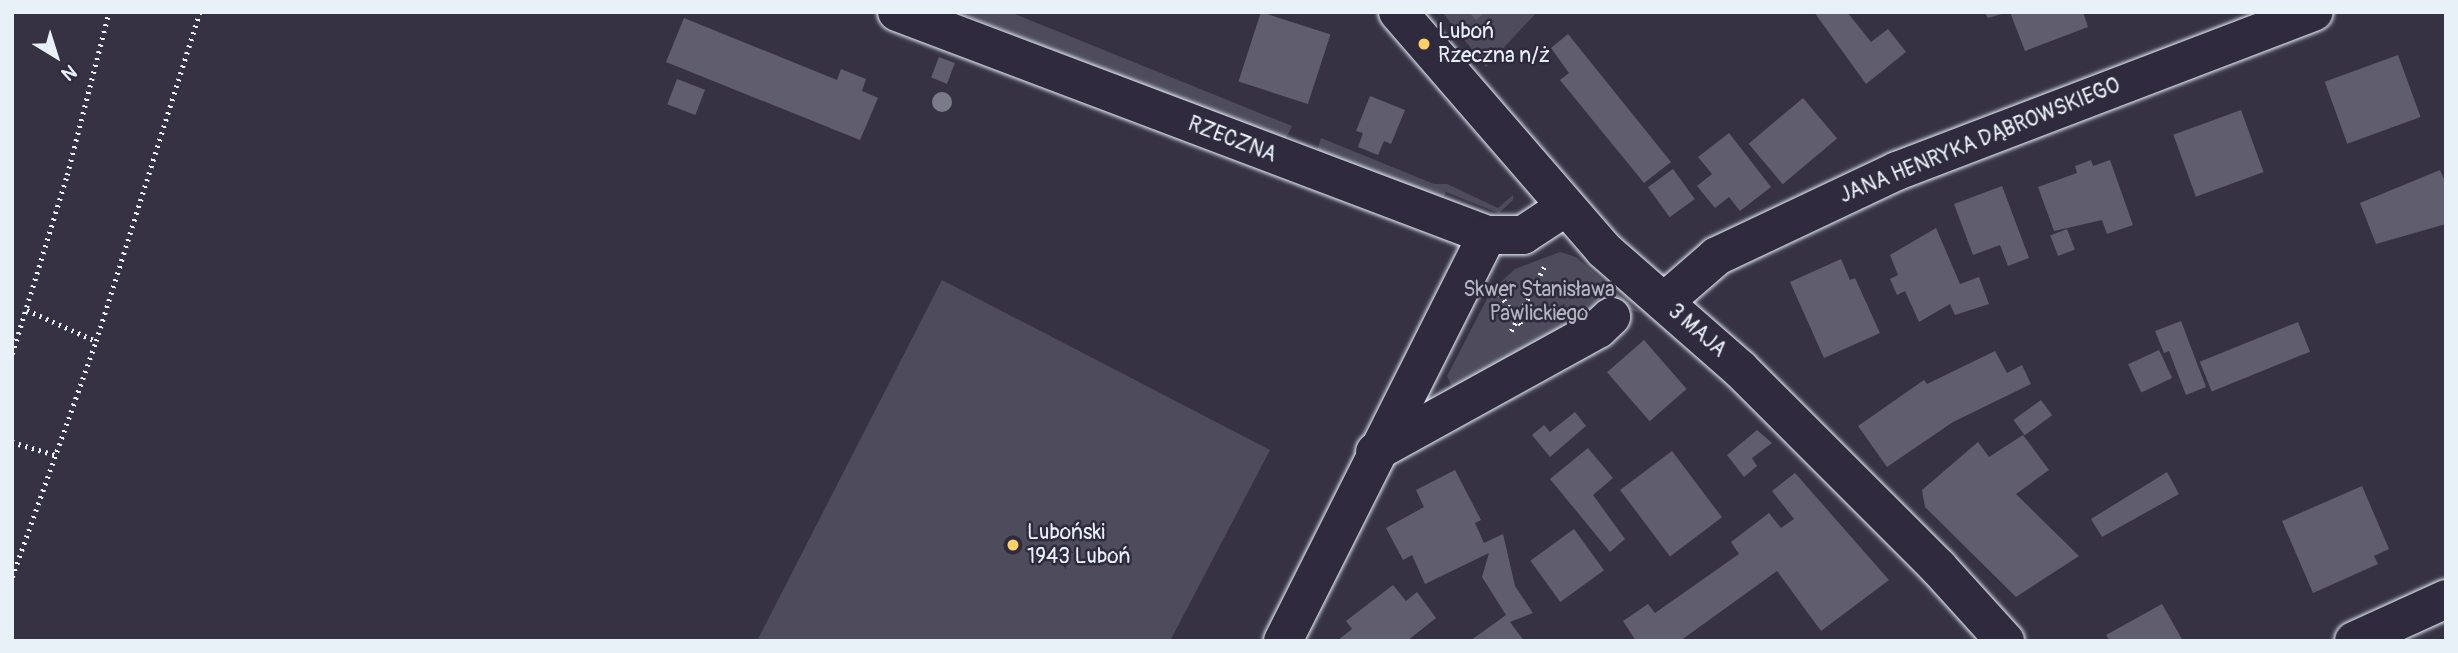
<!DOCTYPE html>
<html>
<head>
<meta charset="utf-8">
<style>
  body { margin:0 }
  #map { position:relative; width:2458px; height:653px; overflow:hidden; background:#363244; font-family:Pangolin,sans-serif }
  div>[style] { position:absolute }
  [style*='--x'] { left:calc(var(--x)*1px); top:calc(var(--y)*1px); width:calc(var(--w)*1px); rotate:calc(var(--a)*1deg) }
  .green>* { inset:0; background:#4d4b5c }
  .building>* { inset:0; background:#605e6e; transform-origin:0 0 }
  .path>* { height:4.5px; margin-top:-2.25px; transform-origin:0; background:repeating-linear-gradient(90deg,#e8f1f8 0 2px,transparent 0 7px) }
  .roads { filter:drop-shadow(0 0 2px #e8f1f8) drop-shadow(0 0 2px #e8f1f8) }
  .street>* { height:38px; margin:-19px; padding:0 19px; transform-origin:19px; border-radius:19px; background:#2f2a3d }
  .trees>* { width:20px; height:20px; margin:-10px; border-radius:50%; background:#7a7b89 }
  .dots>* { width:19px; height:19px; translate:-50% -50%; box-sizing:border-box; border:4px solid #2f2a3d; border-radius:50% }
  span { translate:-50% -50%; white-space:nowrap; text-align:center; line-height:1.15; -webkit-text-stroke:5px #2f2a3d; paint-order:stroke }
  .poi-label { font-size:21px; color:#e8f1f8 }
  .left { translate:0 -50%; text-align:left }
  .street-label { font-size:21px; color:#e8f1f8 }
  .park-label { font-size:21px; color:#b2b7c1 }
  .frame { position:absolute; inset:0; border:14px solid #e8f1f8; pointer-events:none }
  .north { position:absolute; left:21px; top:21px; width:70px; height:70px; -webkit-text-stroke:5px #2f2a3d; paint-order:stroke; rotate:142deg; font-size:19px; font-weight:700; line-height:28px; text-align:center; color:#e8f1f8 }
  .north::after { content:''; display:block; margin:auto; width:24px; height:32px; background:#e8f1f8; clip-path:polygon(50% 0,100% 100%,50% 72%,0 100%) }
</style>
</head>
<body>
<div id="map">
  <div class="green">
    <div style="clip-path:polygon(956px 12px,1010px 12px,1292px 126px,1285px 140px)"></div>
    <div style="clip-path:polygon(1442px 12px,1537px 12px,1486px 67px)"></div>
    <div style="clip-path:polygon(1321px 138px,1434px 184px,1447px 184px,1498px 208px,1513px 195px,1513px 200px,1499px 213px,1446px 192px,1442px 200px,1317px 151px)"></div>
    <div style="clip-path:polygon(1560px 252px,1576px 257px,1640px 313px,1604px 301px,1599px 312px,1454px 392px,1447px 376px,1491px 291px,1515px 269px)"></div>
    <div style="clip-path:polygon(942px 280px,1270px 450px,1170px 641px,757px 641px)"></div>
  </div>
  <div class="building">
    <div style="left:1261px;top:12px;width:73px;height:73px;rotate:18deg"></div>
    <div style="clip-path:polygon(1469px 12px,1485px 12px,1476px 20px)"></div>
    <div style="clip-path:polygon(1814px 12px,1847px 12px,1871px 42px,1888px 29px,1906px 52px,1866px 84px)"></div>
    <div style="clip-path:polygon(1984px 12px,2005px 12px,2005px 13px,1988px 18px)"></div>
    <div style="clip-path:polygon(2010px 12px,2083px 12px,2088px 27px,2025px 51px)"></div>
    <div style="clip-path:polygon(684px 18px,837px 80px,841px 69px,866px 79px,862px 91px,878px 98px,860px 140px,666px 62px)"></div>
    <div style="clip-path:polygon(1568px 34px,1671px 162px,1644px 183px,1560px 80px,1569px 73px,1551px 48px)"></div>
    <div style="left:2398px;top:55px;width:66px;height:78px;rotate:70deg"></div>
    <div style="left:939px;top:57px;width:17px;height:22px;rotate:21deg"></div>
    <div style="left:677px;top:79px;width:30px;height:27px;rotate:21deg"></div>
    <div style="clip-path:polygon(1370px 96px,1405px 110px,1391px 144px,1384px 141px,1378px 155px,1358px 147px,1363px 133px,1356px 131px)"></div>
    <div style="left:1803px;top:98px;width:53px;height:71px;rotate:50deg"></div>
    <div style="left:2241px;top:110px;width:66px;height:72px;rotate:70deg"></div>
    <div style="clip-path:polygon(1729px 133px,1771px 187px,1740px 211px,1729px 197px,1715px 208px,1697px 186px,1712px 174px,1698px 157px)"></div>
    <div style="clip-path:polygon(2091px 160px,2093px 166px,2110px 160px,2133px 225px,2107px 234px,2102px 220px,2054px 231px,2038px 187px,2077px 173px,2075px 166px)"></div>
    <div style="left:1673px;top:169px;width:37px;height:31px;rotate:54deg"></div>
    <div style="clip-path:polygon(2440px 170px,2446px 184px,2446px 224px,2376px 244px,2360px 203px)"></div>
    <div style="clip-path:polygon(2002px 186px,2029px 258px,2008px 266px,2000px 245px,1973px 255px,1954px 204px)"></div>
    <div style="clip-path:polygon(1936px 228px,1960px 284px,1979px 277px,1989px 304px,1955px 315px,1950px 304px,1919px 322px,1905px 291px,1897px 295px,1890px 279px,1898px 275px,1890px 255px)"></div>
    <div style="left:2067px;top:229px;width:22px;height:18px;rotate:69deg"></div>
    <div style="clip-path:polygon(1841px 259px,1850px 280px,1855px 278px,1880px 333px,1824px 358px,1790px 282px)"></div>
    <div style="clip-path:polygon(2181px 321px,2206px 387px,2186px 395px,2169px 351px,2164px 353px,2155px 331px)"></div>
    <div style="left:2298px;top:322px;width:32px;height:106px;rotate:68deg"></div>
    <div style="left:1644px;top:340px;width:65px;height:49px;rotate:49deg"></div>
    <div style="left:2159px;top:350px;width:31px;height:34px;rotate:65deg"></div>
    <div style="clip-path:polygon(1995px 351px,2007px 373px,2022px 365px,2031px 384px,1953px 422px,1887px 467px,1858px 426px,1924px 380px,1927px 384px)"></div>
    <div style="left:2041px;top:400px;width:19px;height:34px;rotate:54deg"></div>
    <div style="clip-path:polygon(1575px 412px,1586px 426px,1550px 457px,1532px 435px,1544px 425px,1550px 432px)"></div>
    <div style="clip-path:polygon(1757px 430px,1772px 443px,1752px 458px,1757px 466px,1744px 477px,1727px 455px)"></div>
    <div style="clip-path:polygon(2023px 435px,2049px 470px,2016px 494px,2079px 556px,2016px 597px,1925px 507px,1922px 490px,1978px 442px,1989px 457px)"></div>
    <div style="clip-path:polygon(1588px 448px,1613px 478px,1593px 495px,1625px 539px,1610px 552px,1550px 479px)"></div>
    <div style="left:1672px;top:451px;width:83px;height:65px;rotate:53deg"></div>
    <div style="clip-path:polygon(1455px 470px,1481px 520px,1475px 523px,1484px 543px,1503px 534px,1515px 586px,1533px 613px,1510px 622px,1524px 641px,1470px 641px,1506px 615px,1482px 577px,1489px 553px,1425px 584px,1412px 555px,1403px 560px,1386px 528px,1424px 507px,1416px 490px)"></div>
    <div style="clip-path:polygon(2167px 472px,2179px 494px,2102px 537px,2091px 519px)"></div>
    <div style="clip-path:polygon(1795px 473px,1889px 580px,1821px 631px,1777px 571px,1680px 641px,1636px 641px,1623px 621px,1648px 604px,1655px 613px,1739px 554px,1731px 542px,1769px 513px,1781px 528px,1794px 519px,1772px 491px)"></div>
    <div style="clip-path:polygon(2362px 486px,2389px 549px,2374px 556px,2378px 564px,2313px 593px,2282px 521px)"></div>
    <div style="left:1574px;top:529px;width:51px;height:54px;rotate:54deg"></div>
    <div style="clip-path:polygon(1393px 585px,1406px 601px,1417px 592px,1436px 618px,1407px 641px,1337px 641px,1352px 629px,1346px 621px)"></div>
    <div style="clip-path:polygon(2162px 604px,2183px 641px,2110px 641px,2106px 635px)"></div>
  </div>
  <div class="path">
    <div style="--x:1500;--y:294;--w:40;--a:55.1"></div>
    <div style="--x:27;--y:310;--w:76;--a:24.2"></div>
    <div style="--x:1511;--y:331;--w:72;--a:-62.7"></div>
    <div style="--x:12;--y:354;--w:187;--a:-72.9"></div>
    <div style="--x:67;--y:175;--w:168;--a:-75.6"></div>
    <div style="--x:12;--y:442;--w:46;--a:16.5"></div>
    <div style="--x:12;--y:577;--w:251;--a:-70.4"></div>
    <div style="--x:96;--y:341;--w:345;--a:-72.5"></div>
  </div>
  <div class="roads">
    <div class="street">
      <div style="--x:897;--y:12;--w:631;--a:20.7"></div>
      <div style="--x:1487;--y:235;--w:36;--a:0"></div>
      <div style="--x:1523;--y:235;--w:49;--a:-33.4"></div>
      <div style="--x:1398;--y:12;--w:315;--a:49.1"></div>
      <div style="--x:1604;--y:250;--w:182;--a:41.2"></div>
      <div style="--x:1741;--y:370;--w:279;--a:45"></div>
      <div style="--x:1938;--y:567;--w:100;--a:47.8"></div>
      <div style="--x:1664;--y:302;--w:70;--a:-41"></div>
      <div style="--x:1717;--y:256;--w:199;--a:-25.3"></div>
      <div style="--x:1897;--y:171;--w:446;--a:-20.9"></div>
      <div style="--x:1375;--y:452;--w:255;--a:-28.9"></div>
      <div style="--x:1598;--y:329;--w:18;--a:-43"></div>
      <div style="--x:1283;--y:641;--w:454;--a:-63.3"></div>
      <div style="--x:2354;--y:641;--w:101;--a:-24.5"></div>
    </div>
  </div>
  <div class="trees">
    <div style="left:942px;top:102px"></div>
  </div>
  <div class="dots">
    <div style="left:1424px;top:44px;background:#ffd166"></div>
    <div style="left:1013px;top:545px;background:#ffd166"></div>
  </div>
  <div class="poi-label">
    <span class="left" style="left:1438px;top:44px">Luboń<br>Rzeczna n/ż</span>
    <span class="left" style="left:1027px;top:545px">Luboński<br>1943 Luboń</span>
  </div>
  <div class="street-label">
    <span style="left:1232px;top:140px;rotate:21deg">RZECZNA</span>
    <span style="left:1980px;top:141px;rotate:-22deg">JANA HENRYKA DĄBROWSKIEGO</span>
    <span style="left:1697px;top:331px;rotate:41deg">3 MAJA</span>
  </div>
  <div class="park-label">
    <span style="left:1539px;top:302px">Skwer Stanisława<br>Pawlickiego</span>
  </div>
  <div class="frame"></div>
  <div class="north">N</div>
</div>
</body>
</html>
